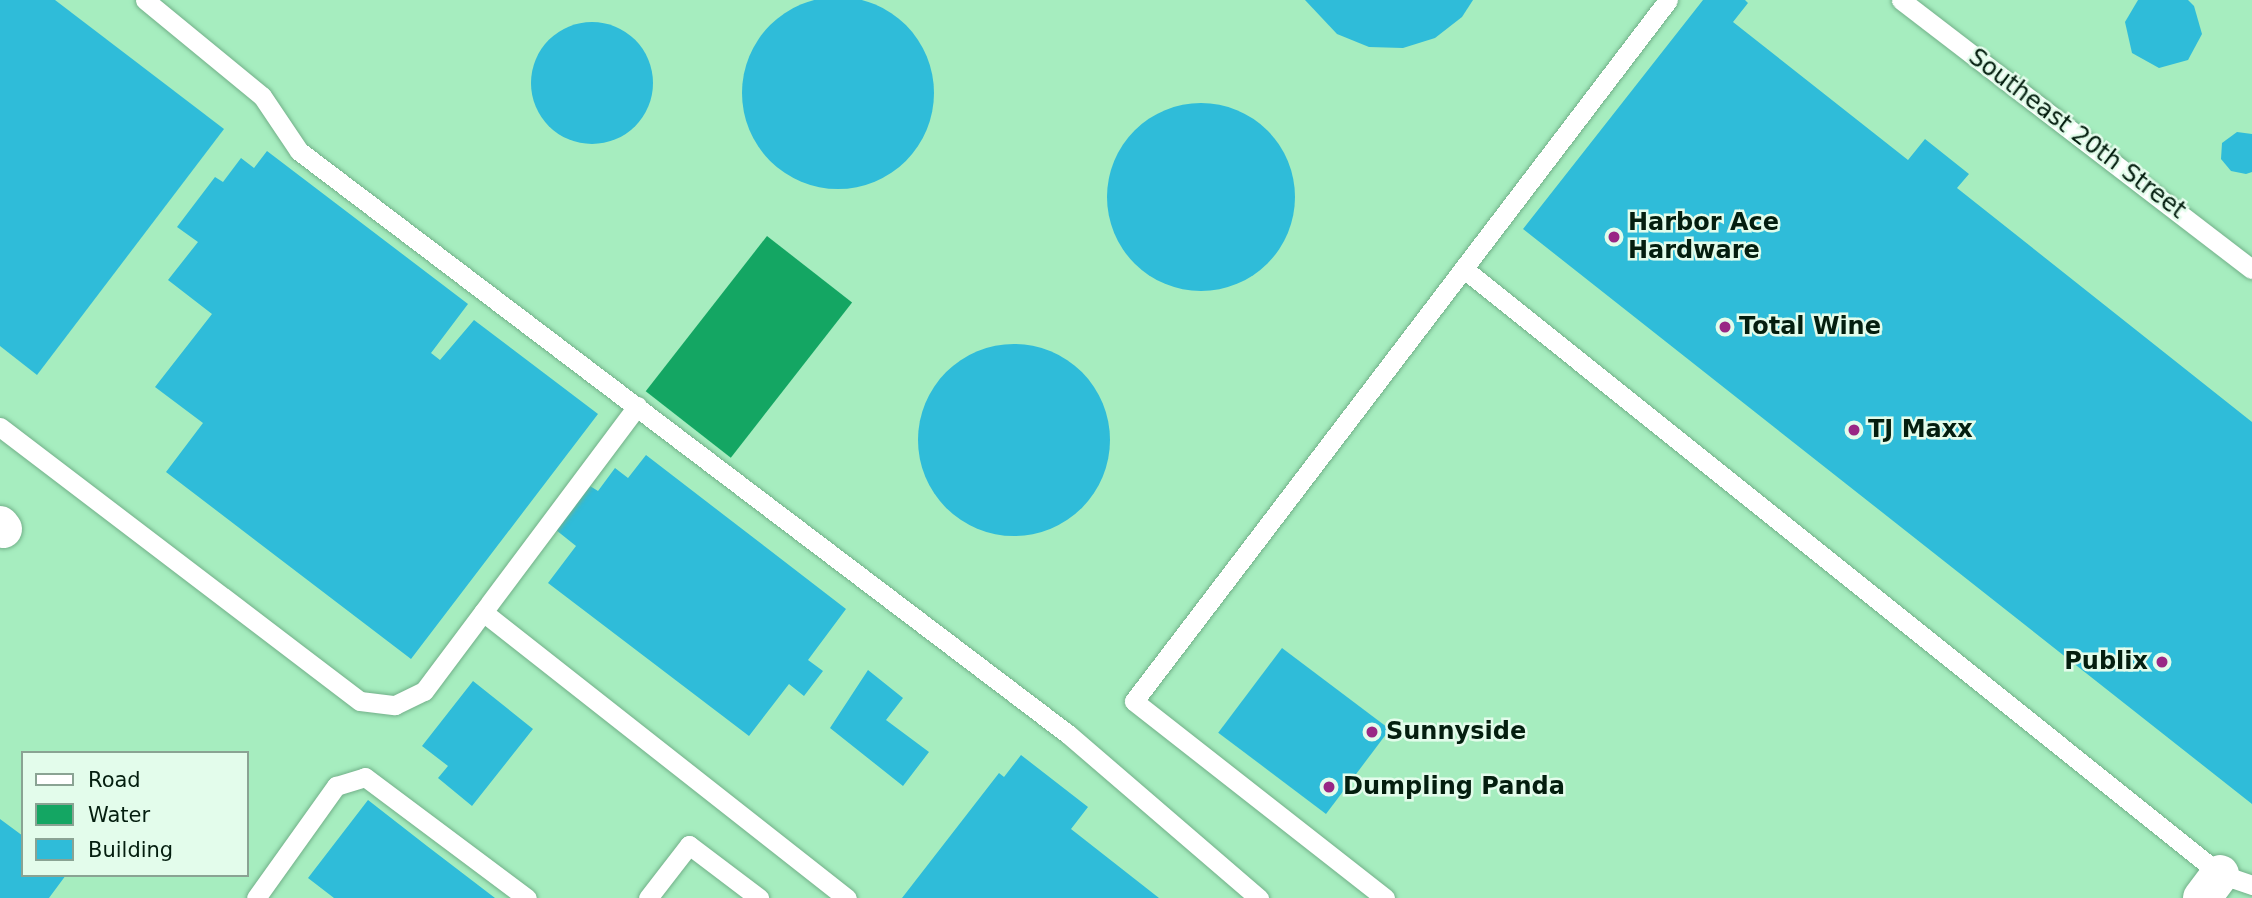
<!DOCTYPE html>
<html>
<head>
<meta charset="utf-8">
<style>
  body { margin:0 }
  #map { position:relative; width:2252px; height:898px; overflow:hidden; background:#b9fad0; font-family:"DejaVu Sans",sans-serif }
  div>[style] { position:absolute }
  [style*='--x'] { left:calc(var(--x)*1px); top:calc(var(--y)*1px); width:calc(var(--w)*1px); rotate:calc(var(--a)*1deg) }
  .built>* { inset:0; background:#a6edbf }
  .water>* { inset:0; background:#14a663; transform-origin:0 0 }
  .building>* { inset:0; background:#2fbcd9; transform-origin:0 0 }
  .round { border-radius:50% }
  .roads { filter:drop-shadow(0 0 2px #72b089) drop-shadow(0 0 2px #72b089) }
  .service>* { height:19px; margin:-9.5px; padding:0 9.5px; transform-origin:9.5px; border-radius:9.5px; background:#fff }
  .minor>* { height:38px; margin:-19px; padding:0 19px; transform-origin:19px; border-radius:19px; background:#fff }
  .dots>* { width:19px; height:19px; translate:-50% -50%; box-sizing:border-box; border:4px solid #e3fceb; border-radius:50% }
  span { translate:-50% -50%; white-space:nowrap; text-align:center; line-height:1.15; -webkit-text-stroke:5px #e3fceb; paint-order:stroke }
  .street-label { font-size:24px; color:#041e0f }
  .poi-label { font-size:24px; color:#041e0f; font-weight:700 }
  .left { translate:0 -50%; text-align:left }
  .right { translate:-100% -50%; text-align:right }
  .legend { position:absolute; left:21px; top:751px; width:228px; height:126px; box-sizing:border-box; background:#e3fceb; border:2px solid #8aa393; margin:0; padding:9px 12px; list-style:none; font-size:21px; color:#041e0f }
  .legend li { display:flex; align-items:center; gap:14px; height:35px }
  .legend b { width:35px; border:2px solid #8aa393 }
</style>
</head>
<body>
<div id="map">
  <div class="built">
    <div style="clip-path:polygon(evenodd,0 0,2252px 0,2252px 898px,0 898px,0 0,23px 753px,247px 753px,247px 875px,23px 875px,23px 753px)"></div>
  </div>
  <div class="water">
    <div style="left:767px;top:236px;width:108px;height:197px;rotate:38deg"></div>
  </div>
  <div class="building">
    <div class="round" style="left:742px;top:-3px;width:192px;height:192px"></div>
    <div style="clip-path:polygon(0 0,55px 0,224px 129px,37px 375px,0 346px)"></div>
    <div style="clip-path:polygon(1305px 0,1473px 0,1462px 17px,1435px 38px,1403px 48px,1369px 47px,1337px 34px)"></div>
    <div style="clip-path:polygon(1703px 0,1745px 0,1748px 3px,1733px 22px,1908px 160px,1925px 139px,1969px 174px,1957px 188px,2252px 422px,2252px 804px,1523px 229px)"></div>
    <div style="clip-path:polygon(2138px 0,2188px 0,2194px 6px,2202px 34px,2188px 60px,2159px 68px,2132px 53px,2125px 22px)"></div>
    <div class="round" style="left:531px;top:22px;width:122px;height:122px"></div>
    <div class="round" style="left:1107px;top:103px;width:188px;height:188px"></div>
    <div style="clip-path:polygon(2237px 132px,2252px 134px,2252px 172px,2246px 174px,2231px 171px,2221px 159px,2222px 143px)"></div>
    <div style="clip-path:polygon(267px 151px,468px 304px,431px 353px,440px 360px,474px 320px,598px 414px,411px 659px,166px 472px,203px 423px,155px 387px,212px 314px,168px 280px,198px 242px,177px 227px,215px 177px,223px 182px,241px 158px,254px 168px)"></div>
    <div class="round" style="left:918px;top:344px;width:192px;height:192px"></div>
    <div style="clip-path:polygon(646px 455px,846px 609px,808px 660px,823px 671px,804px 696px,789px 684px,749px 736px,548px 583px,576px 546px,556px 530px,590px 486px,598px 491px,615px 468px,628px 478px)"></div>
    <div style="left:1282px;top:648px;width:135px;height:106px;rotate:37deg"></div>
    <div style="clip-path:polygon(868px 670px,903px 698px,886px 720px,929px 752px,903px 786px,830px 728px)"></div>
    <div style="clip-path:polygon(473px 681px,533px 729px,472px 806px,438px 778px,448px 766px,422px 746px)"></div>
    <div style="clip-path:polygon(1021px 755px,1088px 807px,1071px 829px,1159px 898px,902px 898px,999px 773px,1004px 777px)"></div>
    <div style="clip-path:polygon(368px 800px,427px 846px,495px 898px,334px 898px,308px 878px)"></div>
    <div style="clip-path:polygon(0 819px,23px 836px,23px 875px,66px 875px,49px 898px,0 898px)"></div>
  </div>
  <div class="roads">
    <div class="service">
      <div style="--x:145;--y:0;--w:151;--a:39.4"></div>
      <div style="--x:262;--y:96;--w:66;--a:56.1"></div>
      <div style="--x:299;--y:151;--w:965;--a:37.17"></div>
      <div style="--x:1068;--y:734;--w:252;--a:40.7"></div>
      <div style="--x:1901;--y:0;--w:442;--a:37.5"></div>
      <div style="--x:1464;--y:269;--w:968;--a:38.67"></div>
      <div style="--x:2220;--y:874;--w:34;--a:19"></div>
      <div style="--x:0;--y:427;--w:452;--a:37.3"></div>
      <div style="--x:360;--y:701;--w:35;--a:7"></div>
      <div style="--x:395;--y:705;--w:32;--a:-26"></div>
      <div style="--x:424;--y:691;--w:356;--a:-53.2"></div>
      <div style="--x:483;--y:612;--w:463;--a:38.2"></div>
      <div style="--x:256;--y:898;--w:138;--a:-54.5"></div>
      <div style="--x:336;--y:786;--w:30;--a:-17"></div>
      <div style="--x:365;--y:777;--w:202;--a:36.8"></div>
      <div style="--x:648;--y:898;--w:67;--a:-52.3"></div>
      <div style="--x:689;--y:845;--w:88;--a:37.1"></div>
      <div style="--x:1385;--y:898;--w:319;--a:-141.9"></div>
      <div style="--x:1134;--y:701;--w:881;--a:-52.7"></div>
    </div>
    <div class="minor">
      <div style="--x:0;--y:525;--w:5;--a:53"></div>
      <div style="--x:2202;--y:898;--w:30;--a:-53"></div>
    </div>
  </div>
  <div class="dots">
    <div style="left:1614px;top:237px;background:#992785"></div>
    <div style="left:1725px;top:327px;background:#992785"></div>
    <div style="left:1854px;top:430px;background:#992785"></div>
    <div style="left:2162px;top:662px;background:#992785"></div>
    <div style="left:1372px;top:732px;background:#992785"></div>
    <div style="left:1329px;top:787px;background:#992785"></div>
  </div>
  <div class="street-label">
    <span style="left:2077px;top:134px;rotate:37deg">Southeast 20th Street</span>
  </div>
  <div class="poi-label">
    <span class="left" style="left:1628px;top:237px">Harbor Ace<br>Hardware</span>
    <span class="left" style="left:1739px;top:327px">Total Wine</span>
    <span class="left" style="left:1868px;top:430px">TJ Maxx</span>
    <span class="right" style="left:2148px;top:662px">Publix</span>
    <span class="left" style="left:1386px;top:732px">Sunnyside</span>
    <span class="left" style="left:1343px;top:787px">Dumpling Panda</span>
  </div>
  <ul class="legend">
  <li><b style="height:9px;background:#fff"></b>Road</li>
  <li><b style="height:19px;background:#14a663"></b>Water</li>
  <li><b style="height:19px;background:#2fbcd9"></b>Building</li>
  </ul>
</div>
</body>
</html>
